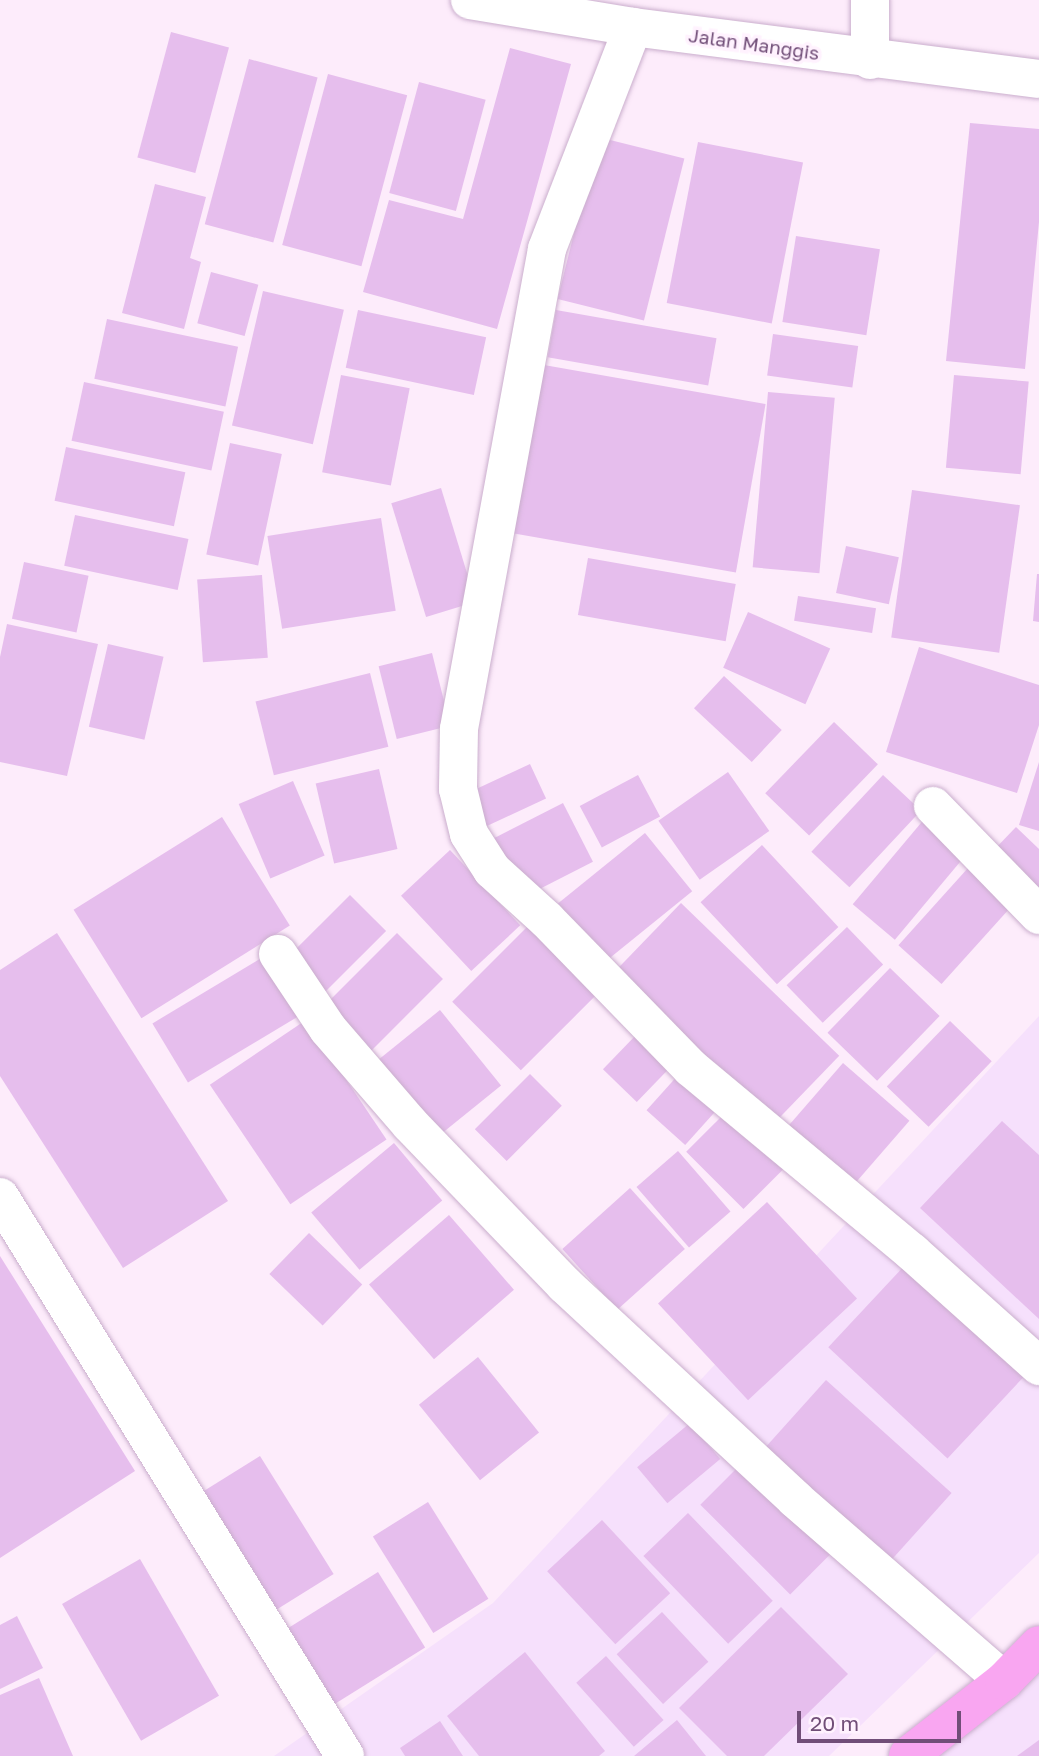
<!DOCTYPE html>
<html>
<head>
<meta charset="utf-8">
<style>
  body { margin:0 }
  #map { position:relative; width:1039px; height:1756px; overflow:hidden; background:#fdecfb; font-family:"Golos Text",sans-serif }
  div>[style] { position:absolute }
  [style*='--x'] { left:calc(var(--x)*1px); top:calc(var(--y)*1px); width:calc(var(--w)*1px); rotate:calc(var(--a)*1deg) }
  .commercial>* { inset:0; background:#f6e0fc }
  .building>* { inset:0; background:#e6beed; transform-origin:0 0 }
  .roads { filter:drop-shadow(0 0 2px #caaecd) drop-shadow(0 0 2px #caaecd) }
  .street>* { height:38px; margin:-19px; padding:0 19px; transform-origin:19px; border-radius:19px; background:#fff }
  .secondary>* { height:38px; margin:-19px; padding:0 19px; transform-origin:19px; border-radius:19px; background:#fff }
  .primary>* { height:38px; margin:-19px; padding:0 19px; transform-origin:19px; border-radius:19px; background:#f9a6f1 }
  span { translate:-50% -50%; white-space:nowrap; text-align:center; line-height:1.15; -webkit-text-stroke:7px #fff2fe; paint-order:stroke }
  .street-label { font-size:19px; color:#714e78 }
  .scale { position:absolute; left:797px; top:1711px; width:164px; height:32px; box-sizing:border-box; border:4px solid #714e78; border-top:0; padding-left:9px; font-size:21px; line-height:24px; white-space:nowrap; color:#714e78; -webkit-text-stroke:5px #fff2fe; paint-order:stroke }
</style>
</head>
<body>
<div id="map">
  <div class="commercial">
    <div style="clip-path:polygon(1039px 1016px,1039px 1553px,829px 1756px,274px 1756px,493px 1603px)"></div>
    <div style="clip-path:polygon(1039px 1648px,1039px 1756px,927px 1756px)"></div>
  </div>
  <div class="building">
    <div style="left:171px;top:32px;width:60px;height:130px;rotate:15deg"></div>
    <div style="clip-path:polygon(510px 48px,571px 64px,497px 329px,363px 292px,389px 200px,463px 219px)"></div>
    <div style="left:249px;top:59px;width:71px;height:171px;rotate:15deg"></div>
    <div style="left:328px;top:74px;width:82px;height:177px;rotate:15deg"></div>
    <div style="left:419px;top:82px;width:69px;height:115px;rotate:15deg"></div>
    <div style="clip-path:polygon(970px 123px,1039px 129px,1039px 222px,1025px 369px,946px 361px)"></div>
    <div style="left:598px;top:137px;width:89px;height:167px;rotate:14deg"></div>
    <div style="left:698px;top:142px;width:107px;height:164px;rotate:11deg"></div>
    <div style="clip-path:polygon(155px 184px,206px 197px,190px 258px,201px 262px,184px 329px,122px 313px)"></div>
    <div style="left:796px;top:236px;width:85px;height:87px;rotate:9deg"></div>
    <div style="left:211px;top:272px;width:49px;height:53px;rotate:15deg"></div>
    <div style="left:263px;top:291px;width:83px;height:138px;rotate:13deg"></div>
    <div style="left:358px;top:310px;width:131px;height:59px;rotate:12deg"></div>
    <div style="left:556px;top:310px;width:163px;height:48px;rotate:10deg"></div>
    <div style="left:107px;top:319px;width:134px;height:61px;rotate:12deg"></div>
    <div style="left:773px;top:334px;width:86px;height:42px;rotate:8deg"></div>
    <div style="left:544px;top:365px;width:225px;height:171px;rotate:10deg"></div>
    <div style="left:341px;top:375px;width:70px;height:99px;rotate:11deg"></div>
    <div style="left:954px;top:375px;width:75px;height:93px;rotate:5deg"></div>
    <div style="left:84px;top:382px;width:143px;height:60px;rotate:12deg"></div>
    <div style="left:768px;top:392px;width:67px;height:176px;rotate:5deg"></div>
    <div style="left:230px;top:443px;width:53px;height:114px;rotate:12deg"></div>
    <div style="left:66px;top:447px;width:122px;height:55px;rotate:12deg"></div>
    <div style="left:441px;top:488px;width:119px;height:52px;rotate:73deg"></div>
    <div style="left:912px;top:490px;width:109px;height:149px;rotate:8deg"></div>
    <div style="left:75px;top:515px;width:116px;height:52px;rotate:12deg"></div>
    <div style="left:381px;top:518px;width:94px;height:115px;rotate:81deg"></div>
    <div style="left:846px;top:546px;width:54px;height:48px;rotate:12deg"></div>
    <div style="left:588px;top:558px;width:150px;height:58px;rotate:10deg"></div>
    <div style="left:24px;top:562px;width:66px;height:58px;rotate:12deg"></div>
    <div style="clip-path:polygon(1037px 574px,1039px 574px,1039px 622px,1033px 621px)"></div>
    <div style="left:262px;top:575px;width:83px;height:65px;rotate:86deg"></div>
    <div style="left:798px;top:596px;width:79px;height:25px;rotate:9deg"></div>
    <div style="left:748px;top:612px;width:90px;height:61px;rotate:24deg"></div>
    <div style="clip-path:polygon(7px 624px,98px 644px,67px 776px,0 762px,0 657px)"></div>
    <div style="left:108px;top:644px;width:57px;height:85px;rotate:13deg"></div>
    <div style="clip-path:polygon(919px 647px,1039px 685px,1039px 725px,1017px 793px,886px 752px)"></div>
    <div style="left:432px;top:653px;width:75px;height:55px;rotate:76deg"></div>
    <div style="left:370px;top:673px;width:76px;height:118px;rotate:76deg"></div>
    <div style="left:724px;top:676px;width:79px;height:44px;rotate:43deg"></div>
    <div style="left:834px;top:722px;width:61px;height:99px;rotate:44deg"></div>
    <div style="clip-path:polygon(1039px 762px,1039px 831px,1019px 825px)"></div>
    <div style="left:530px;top:764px;width:38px;height:73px;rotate:65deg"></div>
    <div style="left:379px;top:769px;width:82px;height:65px;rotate:77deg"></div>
    <div style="left:728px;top:772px;width:72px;height:85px;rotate:55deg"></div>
    <div style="left:638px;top:775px;width:47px;height:66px;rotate:62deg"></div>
    <div style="left:883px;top:775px;width:52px;height:105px;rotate:43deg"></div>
    <div style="left:293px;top:781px;width:81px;height:59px;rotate:67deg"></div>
    <div style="left:563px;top:803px;width:66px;height:77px;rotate:63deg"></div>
    <div style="left:222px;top:817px;width:128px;height:175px;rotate:58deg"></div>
    <div style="left:926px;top:817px;width:55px;height:114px;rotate:40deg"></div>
    <div style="clip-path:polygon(1016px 827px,1039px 849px,1039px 901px,991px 853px)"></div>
    <div style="left:645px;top:833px;width:75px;height:116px;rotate:51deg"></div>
    <div style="left:762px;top:845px;width:112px;height:84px;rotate:47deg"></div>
    <div style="left:450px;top:850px;width:103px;height:67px;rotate:47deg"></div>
    <div style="left:968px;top:868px;width:58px;height:104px;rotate:42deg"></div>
    <div style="left:350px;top:895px;width:51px;height:86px;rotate:45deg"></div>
    <div style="left:681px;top:903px;width:220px;height:98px;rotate:44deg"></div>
    <div style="left:530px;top:924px;width:97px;height:110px;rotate:45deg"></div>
    <div style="left:847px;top:927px;width:52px;height:84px;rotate:46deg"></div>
    <div style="clip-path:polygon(57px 933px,228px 1201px,123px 1268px,0 1076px,0 970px)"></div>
    <div style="left:397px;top:933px;width:65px;height:101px;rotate:45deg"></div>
    <div style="left:263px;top:957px;width:69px;height:129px;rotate:59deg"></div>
    <div style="left:890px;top:968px;width:69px;height:90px;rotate:44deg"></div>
    <div style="left:440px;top:1010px;width:97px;height:82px;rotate:51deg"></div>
    <div style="left:306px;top:1020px;width:144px;height:116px;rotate:56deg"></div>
    <div style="left:950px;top:1021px;width:58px;height:91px;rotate:44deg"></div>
    <div style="left:637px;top:1034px;width:47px;height:49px;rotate:44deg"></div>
    <div style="left:843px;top:1063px;width:88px;height:90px;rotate:41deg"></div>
    <div style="left:680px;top:1073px;width:52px;height:50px;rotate:42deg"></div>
    <div style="left:530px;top:1074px;width:45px;height:78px;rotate:45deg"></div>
    <div style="left:730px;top:1108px;width:81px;height:62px;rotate:45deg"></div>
    <div style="clip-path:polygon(1002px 1121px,1039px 1155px,1039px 1319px,920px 1208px)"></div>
    <div style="left:394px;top:1143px;width:75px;height:108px;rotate:50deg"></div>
    <div style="left:678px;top:1151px;width:80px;height:55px;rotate:49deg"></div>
    <div style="left:630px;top:1188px;width:82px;height:91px;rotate:48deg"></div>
    <div style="left:767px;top:1202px;width:132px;height:149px;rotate:47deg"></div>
    <div style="left:449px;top:1215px;width:99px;height:106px;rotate:49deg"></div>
    <div style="left:309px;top:1233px;width:74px;height:57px;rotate:44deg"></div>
    <div style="clip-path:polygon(0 1256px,135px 1471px,0 1558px)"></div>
    <div style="left:906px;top:1264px;width:163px;height:114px;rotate:43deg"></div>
    <div style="left:478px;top:1357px;width:97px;height:76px;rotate:51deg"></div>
    <div style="left:826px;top:1380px;width:169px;height:90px;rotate:42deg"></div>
    <div style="left:690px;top:1423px;width:47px;height:69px;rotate:50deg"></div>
    <div style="left:260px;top:1456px;width:139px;height:70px;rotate:58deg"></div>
    <div style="left:747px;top:1458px;width:127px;height:66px;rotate:45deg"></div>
    <div style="left:428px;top:1502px;width:114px;height:65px;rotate:58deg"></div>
    <div style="left:688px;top:1513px;width:122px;height:62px;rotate:46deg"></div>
    <div style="left:602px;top:1520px;width:100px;height:75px;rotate:47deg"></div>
    <div style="left:140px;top:1559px;width:158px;height:90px;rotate:60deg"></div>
    <div style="left:378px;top:1572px;width:89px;height:110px;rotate:58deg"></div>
    <div style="clip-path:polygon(781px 1607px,848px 1674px,764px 1756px,727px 1756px,679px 1708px)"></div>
    <div style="left:662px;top:1612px;width:68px;height:62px;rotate:47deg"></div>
    <div style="clip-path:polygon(17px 1616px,43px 1668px,0 1689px,0 1625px)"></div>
    <div style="clip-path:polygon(525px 1652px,605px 1751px,599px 1756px,479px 1756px,447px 1716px)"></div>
    <div style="left:606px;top:1656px;width:86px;height:40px;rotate:48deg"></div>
    <div style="clip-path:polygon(39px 1678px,73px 1756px,0 1756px,0 1695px)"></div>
    <div style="clip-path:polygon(677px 1720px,706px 1756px,634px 1756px)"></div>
    <div style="clip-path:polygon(440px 1721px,463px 1756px,405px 1756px,400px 1748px)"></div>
    <div style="clip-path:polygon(1039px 1740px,1039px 1756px,1017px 1756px)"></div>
  </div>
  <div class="roads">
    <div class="street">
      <div style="--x:633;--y:27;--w:238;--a:111.2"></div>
      <div style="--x:547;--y:249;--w:488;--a:100.4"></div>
      <div style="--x:459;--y:729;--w:60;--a:91"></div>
      <div style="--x:458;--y:789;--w:46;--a:76.3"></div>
      <div style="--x:469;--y:834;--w:43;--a:57.4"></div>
      <div style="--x:492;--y:870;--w:74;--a:42.3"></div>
      <div style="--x:547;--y:920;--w:206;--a:45.8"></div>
      <div style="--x:691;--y:1068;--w:288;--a:39.8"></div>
      <div style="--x:912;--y:1252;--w:171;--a:41.9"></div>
      <div style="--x:870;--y:60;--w:60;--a:-90"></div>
      <div style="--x:933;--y:806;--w:152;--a:45.8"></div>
      <div style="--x:278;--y:954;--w:90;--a:56.3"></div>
      <div style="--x:328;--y:1029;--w:125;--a:49.2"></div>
      <div style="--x:410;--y:1124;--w:223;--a:46.1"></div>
      <div style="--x:565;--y:1285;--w:314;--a:42.9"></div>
      <div style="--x:795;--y:1499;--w:277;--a:41"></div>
      <div style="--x:0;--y:1197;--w:657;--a:58.32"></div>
    </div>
    <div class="secondary">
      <div style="--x:470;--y:0;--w:165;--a:9.4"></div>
      <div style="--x:633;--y:27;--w:409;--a:7.3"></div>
    </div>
    <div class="primary">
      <div style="--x:908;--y:1756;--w:122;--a:-38"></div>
      <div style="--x:1004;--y:1681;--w:50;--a:-45.8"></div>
    </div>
  </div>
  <div class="street-label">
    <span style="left:754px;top:44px;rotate:8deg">Jalan Manggis</span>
  </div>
  <div class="scale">20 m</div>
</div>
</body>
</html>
